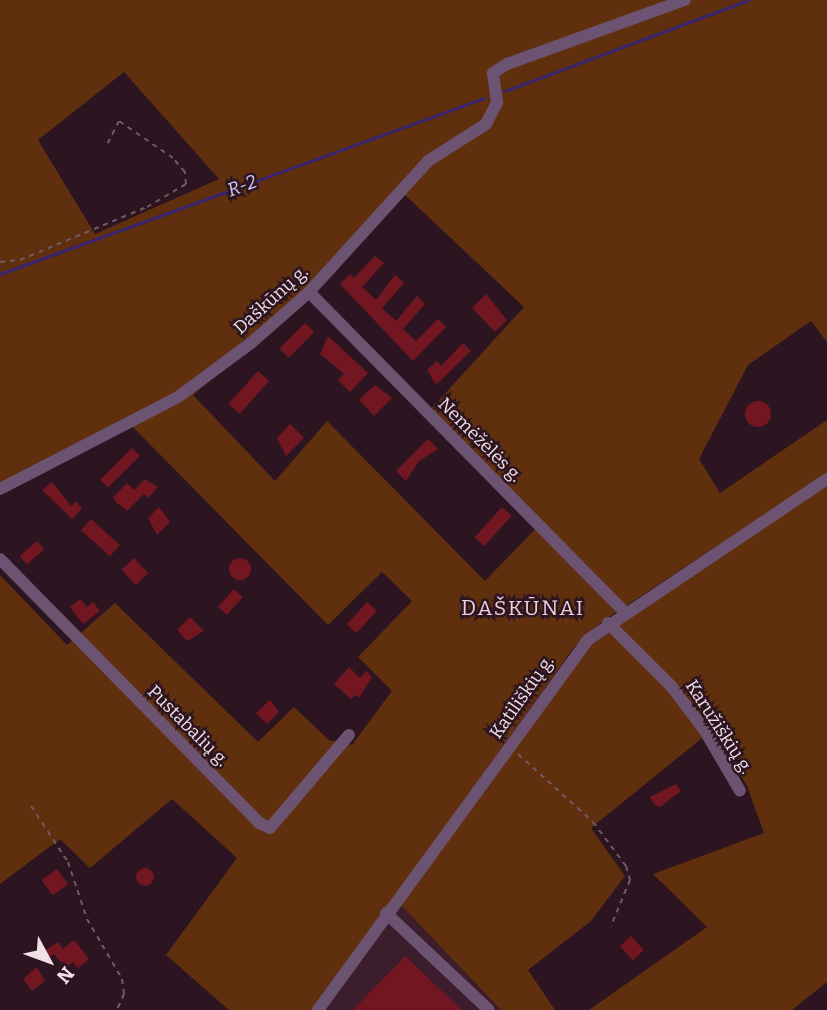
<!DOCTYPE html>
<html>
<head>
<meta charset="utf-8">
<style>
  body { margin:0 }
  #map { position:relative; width:827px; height:1010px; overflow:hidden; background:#2c1520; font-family:Bitter,serif }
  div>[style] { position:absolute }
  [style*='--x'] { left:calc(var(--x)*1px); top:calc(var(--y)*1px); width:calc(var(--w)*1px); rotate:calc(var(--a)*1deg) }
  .built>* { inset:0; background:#3b1d2c }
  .green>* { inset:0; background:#5f2f0e }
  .stream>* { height:2.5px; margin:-1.25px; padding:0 1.25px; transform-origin:1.25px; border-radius:1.25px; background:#372571 }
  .building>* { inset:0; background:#721721; transform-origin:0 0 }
  .round { border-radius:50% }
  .path>* { height:2px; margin-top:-1px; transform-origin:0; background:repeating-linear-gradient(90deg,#705b65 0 5px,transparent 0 10px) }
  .minor>* { height:12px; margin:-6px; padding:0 6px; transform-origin:6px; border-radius:6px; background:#6b5371 }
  span { translate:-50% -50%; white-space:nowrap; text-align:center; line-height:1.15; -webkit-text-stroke:5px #2c1520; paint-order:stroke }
  .street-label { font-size:18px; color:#f1e0e7 }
  .water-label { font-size:19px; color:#ccc9f6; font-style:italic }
  .quarter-label { font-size:21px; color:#eecddc; letter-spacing:2px }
  .north { position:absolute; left:14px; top:926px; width:70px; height:70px; -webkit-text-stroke:5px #2c1520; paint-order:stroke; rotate:131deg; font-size:19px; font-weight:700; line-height:28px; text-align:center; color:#f1e0e7 }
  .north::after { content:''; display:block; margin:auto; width:24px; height:32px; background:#f1e0e7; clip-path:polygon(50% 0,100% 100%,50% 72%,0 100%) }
</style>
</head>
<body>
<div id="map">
  <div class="built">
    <div style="clip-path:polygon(399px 903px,501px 1010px,323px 1010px)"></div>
  </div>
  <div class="green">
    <div style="clip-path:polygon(evenodd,0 0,827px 0,827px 342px,811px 321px,748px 365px,699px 459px,720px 493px,827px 420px,827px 473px,603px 621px,575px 646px,313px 1010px,229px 1010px,166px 955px,237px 858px,172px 799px,90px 868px,60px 839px,0 884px,0 575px,67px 645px,115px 603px,258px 742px,294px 707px,329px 740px,352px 745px,392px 691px,358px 657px,412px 601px,382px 572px,328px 625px,125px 419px,0 484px,0 0,124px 72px,219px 179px,95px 234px,38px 140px,124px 72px,0 0,404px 194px,524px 307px,431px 409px,541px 523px,485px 581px,327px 421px,275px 481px,193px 395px,315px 292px,404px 194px)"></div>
    <div style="clip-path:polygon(827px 485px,827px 982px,792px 1010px,589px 1010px,707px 927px,653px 874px,764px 833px,747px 786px,712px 730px,591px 828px,625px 876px,591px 921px,528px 970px,555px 1010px,501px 1010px,399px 903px,593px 641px)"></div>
  </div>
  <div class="stream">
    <div style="--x:505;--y:91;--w:260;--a:-20.5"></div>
    <div style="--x:0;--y:274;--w:515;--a:-19.98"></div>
  </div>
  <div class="building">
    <div style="clip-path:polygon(375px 256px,384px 263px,362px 287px,376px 300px,395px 275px,404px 283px,382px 308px,396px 321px,417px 296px,425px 304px,403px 329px,416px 341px,438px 319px,446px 327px,413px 361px,340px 284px,350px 274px,354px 278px)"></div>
    <div style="clip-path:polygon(486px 294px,507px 320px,495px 332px,472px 308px)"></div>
    <div style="left:305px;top:323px;width:13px;height:36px;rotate:45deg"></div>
    <div style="clip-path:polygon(328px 336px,368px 373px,350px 392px,338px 380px,344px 374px,320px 354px)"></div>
    <div style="clip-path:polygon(463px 343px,471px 351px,436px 385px,427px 370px,437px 361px,441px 366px)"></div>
    <div style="left:258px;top:371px;width:15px;height:44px;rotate:42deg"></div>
    <div style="clip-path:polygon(375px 385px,392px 398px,374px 416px,359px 400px)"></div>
    <div class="round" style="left:745px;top:401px;width:26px;height:26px"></div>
    <div style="clip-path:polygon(290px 424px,304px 438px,286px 456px,277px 438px)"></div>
    <div style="clip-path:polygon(428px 439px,438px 449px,419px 461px,406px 481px,396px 471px)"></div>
    <div style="left:132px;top:448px;width:11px;height:45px;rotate:45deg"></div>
    <div style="clip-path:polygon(145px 479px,158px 487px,148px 498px,144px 494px,127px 511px,116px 502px,113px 497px,127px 483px,134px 490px)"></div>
    <div style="clip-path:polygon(52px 482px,71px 506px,76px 501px,82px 509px,72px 519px,42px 490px)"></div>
    <div style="clip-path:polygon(159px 507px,170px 522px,157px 535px,148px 518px)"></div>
    <div style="left:502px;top:507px;width:13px;height:41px;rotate:42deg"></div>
    <div style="left:91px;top:519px;width:39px;height:15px;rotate:42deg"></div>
    <div style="left:37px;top:541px;width:11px;height:23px;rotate:49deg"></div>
    <div style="left:134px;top:558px;width:21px;height:17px;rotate:47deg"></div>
    <div class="round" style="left:229px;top:558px;width:22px;height:22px"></div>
    <div style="left:234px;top:589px;width:12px;height:24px;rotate:42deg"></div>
    <div style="clip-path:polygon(80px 599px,87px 607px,93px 602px,100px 611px,83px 624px,70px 607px)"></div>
    <div style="left:367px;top:602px;width:13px;height:30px;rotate:42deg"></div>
    <div style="clip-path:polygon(190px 617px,204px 631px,187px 641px,177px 630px)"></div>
    <div style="clip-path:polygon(349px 667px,360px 678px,366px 671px,372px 677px,359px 698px,355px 695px,351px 699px,334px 684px)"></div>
    <div style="clip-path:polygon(270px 700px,279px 712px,267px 724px,256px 713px)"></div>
    <div style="clip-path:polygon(676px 784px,681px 791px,660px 807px,655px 805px,650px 797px)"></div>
    <div class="round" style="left:136px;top:868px;width:18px;height:18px"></div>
    <div style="left:57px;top:869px;width:19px;height:19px;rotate:54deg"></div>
    <div style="left:631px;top:936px;width:19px;height:15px;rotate:47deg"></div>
    <div style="clip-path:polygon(74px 940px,89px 959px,78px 968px,73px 962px,65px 968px,54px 954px,44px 960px,40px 954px,58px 942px,63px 949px)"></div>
    <div style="clip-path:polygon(405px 956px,462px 1010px,353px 1010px)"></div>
    <div style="clip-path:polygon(37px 967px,45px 981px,32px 991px,23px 979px)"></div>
  </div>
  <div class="path">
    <div style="--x:0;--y:262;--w:20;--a:-6"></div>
    <div style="--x:20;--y:260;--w:138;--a:-22.7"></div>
    <div style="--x:147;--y:207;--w:45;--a:-30.5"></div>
    <div style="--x:186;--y:184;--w:12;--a:-95"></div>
    <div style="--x:185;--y:172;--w:18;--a:-131"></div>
    <div style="--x:173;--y:158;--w:65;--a:-145.6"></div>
    <div style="--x:119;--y:121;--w:25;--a:117"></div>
    <div style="--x:518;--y:754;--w:101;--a:42.2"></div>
    <div style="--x:593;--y:822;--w:55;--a:53.1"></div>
    <div style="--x:626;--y:866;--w:15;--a:74"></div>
    <div style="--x:630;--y:880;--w:50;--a:112.4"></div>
    <div style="--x:31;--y:806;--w:67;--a:56.5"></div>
    <div style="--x:68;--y:862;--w:60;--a:71.6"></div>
    <div style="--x:87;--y:919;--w:69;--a:59.7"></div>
    <div style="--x:122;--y:979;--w:15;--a:82"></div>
    <div style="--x:124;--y:994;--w:17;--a:114"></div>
  </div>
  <div class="minor">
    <div style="--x:309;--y:292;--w:450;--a:45.4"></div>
    <div style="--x:0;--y:489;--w:200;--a:-27.3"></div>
    <div style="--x:178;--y:397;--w:91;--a:-36.5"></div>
    <div style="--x:251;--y:343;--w:77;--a:-41.3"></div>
    <div style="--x:309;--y:292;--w:177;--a:-47.7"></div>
    <div style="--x:428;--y:161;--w:69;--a:-32.5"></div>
    <div style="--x:486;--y:124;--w:25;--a:-63"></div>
    <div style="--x:497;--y:102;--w:29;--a:-98"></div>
    <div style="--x:493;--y:73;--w:17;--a:-33"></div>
    <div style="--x:507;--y:64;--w:189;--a:-19.8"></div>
    <div style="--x:0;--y:559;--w:370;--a:45.5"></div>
    <div style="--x:259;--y:823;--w:12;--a:24"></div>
    <div style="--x:270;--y:828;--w:122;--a:-49.7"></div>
    <div style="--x:608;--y:623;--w:91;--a:45"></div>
    <div style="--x:672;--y:687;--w:55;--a:53.1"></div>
    <div style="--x:705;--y:731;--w:69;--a:59.7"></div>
    <div style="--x:386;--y:913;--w:141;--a:43.3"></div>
    <div style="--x:318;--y:1010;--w:459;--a:-53.9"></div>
    <div style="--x:589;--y:639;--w:287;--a:-33.9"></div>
  </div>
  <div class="street-label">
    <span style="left:271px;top:300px;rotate:-42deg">Daškūnų g.</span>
    <span style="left:480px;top:440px;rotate:45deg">Nemėžėlės g.</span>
    <span style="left:522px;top:697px;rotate:-55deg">Katiliškių g.</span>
    <span style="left:188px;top:726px;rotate:45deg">Pustabalių g.</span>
    <span style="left:719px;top:727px;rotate:57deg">Karužiškių g.</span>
  </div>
  <div class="water-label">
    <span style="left:242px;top:186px;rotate:-20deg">R-2</span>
  </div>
  <div class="quarter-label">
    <span style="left:523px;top:608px">DAŠKŪNAI</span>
  </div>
  <div class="north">N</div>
</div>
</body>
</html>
